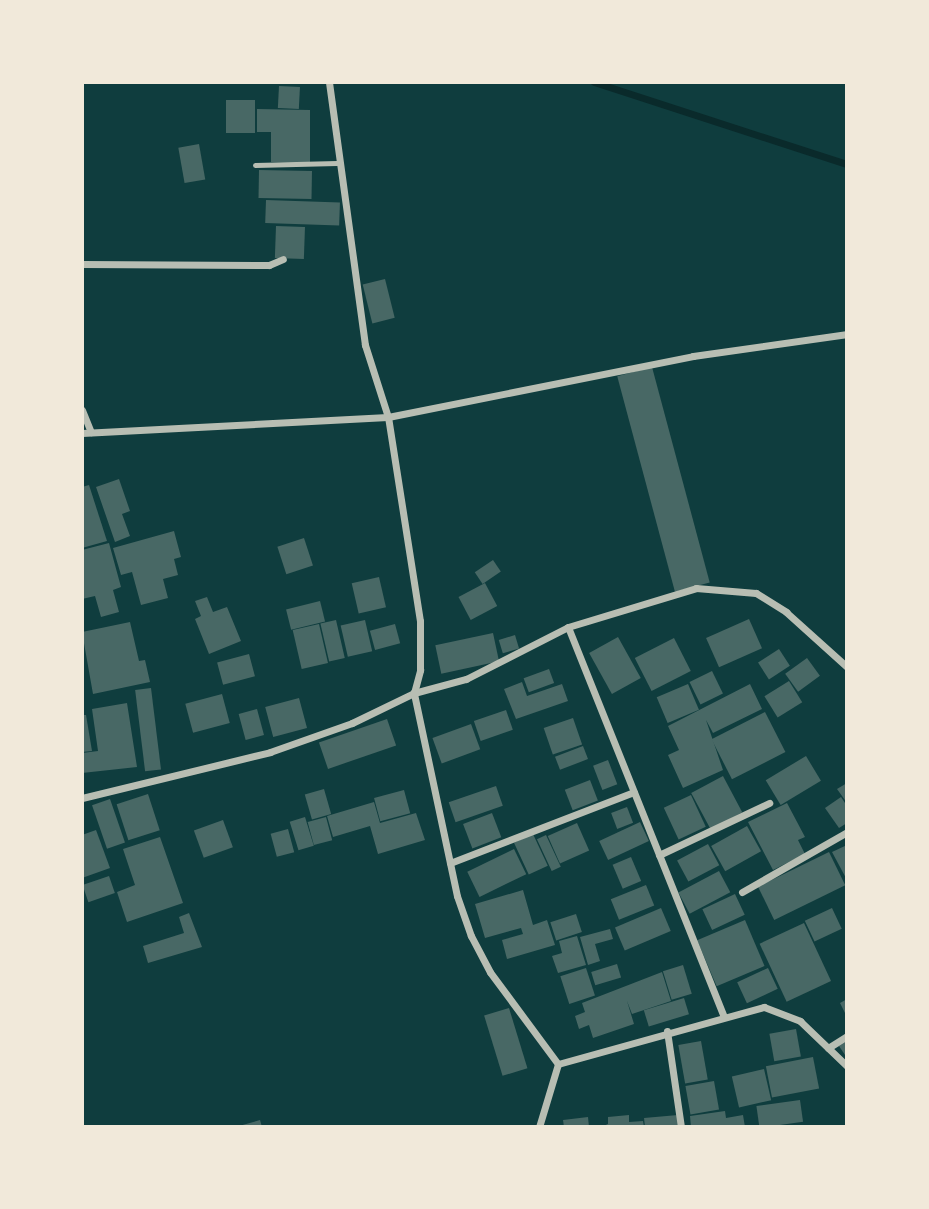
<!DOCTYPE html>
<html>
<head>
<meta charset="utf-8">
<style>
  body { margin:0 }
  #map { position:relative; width:929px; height:1209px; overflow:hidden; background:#0f3d3e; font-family:Overpass,sans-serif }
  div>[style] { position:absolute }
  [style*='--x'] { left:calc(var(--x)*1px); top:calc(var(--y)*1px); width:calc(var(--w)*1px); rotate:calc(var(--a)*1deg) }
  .stream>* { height:7px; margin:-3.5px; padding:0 3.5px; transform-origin:3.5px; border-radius:3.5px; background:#0a2a2b }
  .building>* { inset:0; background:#486865; transform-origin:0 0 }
  .service>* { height:5px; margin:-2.5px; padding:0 2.5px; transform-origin:2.5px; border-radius:2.5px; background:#b8beb3 }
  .minor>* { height:7px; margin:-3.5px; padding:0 3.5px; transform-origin:3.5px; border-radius:3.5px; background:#b8beb3 }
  span { translate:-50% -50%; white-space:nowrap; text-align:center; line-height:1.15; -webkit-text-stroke:5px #f1e9da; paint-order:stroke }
  .frame { position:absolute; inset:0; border:84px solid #f1e9da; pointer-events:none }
</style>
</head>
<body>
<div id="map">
  <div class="stream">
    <div style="--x:594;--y:82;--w:266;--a:18"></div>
  </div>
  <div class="building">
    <div style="left:279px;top:86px;width:21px;height:22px;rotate:3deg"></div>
    <div style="left:226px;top:100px;width:29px;height:33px"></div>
    <div style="clip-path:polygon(257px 109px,310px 110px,310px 163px,271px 162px,271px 132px,257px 132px)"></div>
    <div style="left:199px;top:144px;width:36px;height:21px;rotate:80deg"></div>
    <div style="left:259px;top:170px;width:53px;height:28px;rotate:1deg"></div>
    <div style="left:266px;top:200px;width:74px;height:23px;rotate:2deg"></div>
    <div style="left:276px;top:226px;width:29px;height:32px;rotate:2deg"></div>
    <div style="left:385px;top:279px;width:40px;height:23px;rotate:76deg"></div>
    <div style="left:652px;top:367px;width:223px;height:36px;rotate:75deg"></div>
    <div style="clip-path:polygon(119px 479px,130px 511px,122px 514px,130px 536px,115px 542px,96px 487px)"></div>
    <div style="clip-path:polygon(89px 485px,107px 541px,82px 548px,82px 487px)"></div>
    <div style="clip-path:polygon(174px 531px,181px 557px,174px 559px,178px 575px,163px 579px,168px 598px,141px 605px,132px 572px,121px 575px,113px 548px)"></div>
    <div style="left:304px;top:538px;width:29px;height:28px;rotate:72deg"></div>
    <div style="clip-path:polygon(109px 543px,121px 587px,113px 590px,119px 612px,101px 617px,95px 596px,82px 599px,82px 550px)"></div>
    <div style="left:493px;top:560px;width:14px;height:22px;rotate:56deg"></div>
    <div style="left:379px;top:577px;width:31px;height:28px;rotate:77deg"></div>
    <div style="left:485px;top:583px;width:26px;height:30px;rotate:62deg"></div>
    <div style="clip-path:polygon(207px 597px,213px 612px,227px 607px,241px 641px,209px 654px,195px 619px,201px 616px,195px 601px)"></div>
    <div style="left:320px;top:601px;width:21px;height:35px;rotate:76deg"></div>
    <div style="left:749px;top:619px;width:32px;height:47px;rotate:66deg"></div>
    <div style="left:336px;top:620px;width:39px;height:16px;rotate:77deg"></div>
    <div style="left:365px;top:620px;width:32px;height:25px;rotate:77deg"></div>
    <div style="clip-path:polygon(130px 622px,139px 661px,145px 660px,150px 682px,93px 694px,82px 632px)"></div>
    <div style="left:319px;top:624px;width:40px;height:27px;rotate:77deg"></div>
    <div style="left:395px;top:624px;width:20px;height:26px;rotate:75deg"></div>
    <div style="left:493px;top:633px;width:29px;height:59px;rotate:78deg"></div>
    <div style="left:515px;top:635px;width:14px;height:17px;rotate:73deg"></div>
    <div style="left:618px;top:637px;width:47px;height:33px;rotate:61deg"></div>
    <div style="left:674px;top:638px;width:37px;height:44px;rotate:63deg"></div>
    <div style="left:779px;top:649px;width:20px;height:25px;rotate:57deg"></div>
    <div style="left:249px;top:654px;width:23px;height:33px;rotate:75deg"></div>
    <div style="left:807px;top:658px;width:22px;height:27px;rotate:54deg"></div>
    <div style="left:549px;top:669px;width:15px;height:27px;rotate:70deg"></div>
    <div style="left:712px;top:671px;width:25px;height:25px;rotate:64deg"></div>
    <div style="left:789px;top:681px;width:25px;height:29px;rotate:58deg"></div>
    <div style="clip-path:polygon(522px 682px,527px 696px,562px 684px,568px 701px,516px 719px,504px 689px)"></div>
    <div style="left:688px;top:684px;width:28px;height:34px;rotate:67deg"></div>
    <div style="clip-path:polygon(750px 684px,762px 709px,713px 733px,706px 720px,723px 770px,683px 788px,668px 755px,679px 750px,668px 726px)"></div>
    <div style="left:151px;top:688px;width:82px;height:16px;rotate:83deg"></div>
    <div style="left:222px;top:694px;width:30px;height:38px;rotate:75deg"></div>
    <div style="left:299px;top:698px;width:31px;height:35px;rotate:75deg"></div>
    <div style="clip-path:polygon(127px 703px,137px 767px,82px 773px,82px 753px,98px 751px,92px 709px)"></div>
    <div style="left:257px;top:709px;width:27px;height:19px;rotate:75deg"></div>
    <div style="left:506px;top:710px;width:21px;height:34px;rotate:71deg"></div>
    <div style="left:765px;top:712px;width:45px;height:60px;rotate:63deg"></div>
    <div style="clip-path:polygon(82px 715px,86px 715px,92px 751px,82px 752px)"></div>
    <div style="left:573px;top:718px;width:28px;height:31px;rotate:71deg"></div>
    <div style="left:387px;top:719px;width:28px;height:72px;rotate:71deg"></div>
    <div style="left:471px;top:724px;width:27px;height:41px;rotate:70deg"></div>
    <div style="left:583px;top:746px;width:14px;height:30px;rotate:69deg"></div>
    <div style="left:806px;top:756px;width:29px;height:47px;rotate:59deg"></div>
    <div style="left:608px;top:760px;width:26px;height:16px;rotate:69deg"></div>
    <div style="left:723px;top:776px;width:41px;height:36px;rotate:62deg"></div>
    <div style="left:590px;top:780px;width:22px;height:27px;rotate:69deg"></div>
    <div style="clip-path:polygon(847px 783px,847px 803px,837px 789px)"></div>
    <div style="left:496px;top:786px;width:21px;height:50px;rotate:71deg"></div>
    <div style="left:324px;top:789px;width:26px;height:20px;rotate:74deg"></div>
    <div style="left:404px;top:790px;width:24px;height:31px;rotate:75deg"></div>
    <div style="left:148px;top:794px;width:38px;height:33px;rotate:72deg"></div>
    <div style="left:691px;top:795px;width:35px;height:30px;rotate:65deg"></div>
    <div style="clip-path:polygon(841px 797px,847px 806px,847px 823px,839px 828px,825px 808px)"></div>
    <div style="left:110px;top:799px;width:46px;height:19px;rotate:71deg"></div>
    <div style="clip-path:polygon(374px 802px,380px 823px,416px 813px,425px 840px,378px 854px,370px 826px,333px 837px,327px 816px)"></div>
    <div style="clip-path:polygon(787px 803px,805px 837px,798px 840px,805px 854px,773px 870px,748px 822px)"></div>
    <div style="left:627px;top:807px;width:17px;height:17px;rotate:69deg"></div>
    <div style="left:492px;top:813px;width:26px;height:31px;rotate:69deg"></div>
    <div style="left:305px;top:817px;width:30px;height:16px;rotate:73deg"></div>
    <div style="left:326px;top:817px;width:24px;height:19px;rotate:75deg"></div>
    <div style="left:223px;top:820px;width:29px;height:31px;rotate:70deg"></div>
    <div style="left:640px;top:822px;width:21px;height:45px;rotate:65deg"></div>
    <div style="left:577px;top:823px;width:30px;height:32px;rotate:66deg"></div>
    <div style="left:747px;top:826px;width:29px;height:41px;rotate:61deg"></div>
    <div style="left:288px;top:829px;width:24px;height:18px;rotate:75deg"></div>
    <div style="clip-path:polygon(96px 830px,110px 868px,82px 878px,82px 835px)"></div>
    <div style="left:533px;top:834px;width:35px;height:21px;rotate:65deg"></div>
    <div style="left:546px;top:835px;width:35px;height:10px;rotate:65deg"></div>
    <div style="clip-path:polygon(160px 837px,183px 903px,127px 922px,117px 892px,135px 885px,123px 849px)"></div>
    <div style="left:708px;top:844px;width:24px;height:35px;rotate:62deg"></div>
    <div style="clip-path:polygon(847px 845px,847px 880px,832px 852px)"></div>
    <div style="left:514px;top:849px;width:28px;height:52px;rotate:64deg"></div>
    <div style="left:829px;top:852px;width:37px;height:79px;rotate:64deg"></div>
    <div style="left:631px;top:857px;width:26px;height:20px;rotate:67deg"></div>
    <div style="left:719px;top:871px;width:24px;height:46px;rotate:62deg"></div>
    <div style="left:109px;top:876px;width:18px;height:28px;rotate:71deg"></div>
    <div style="left:646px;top:885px;width:22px;height:38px;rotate:68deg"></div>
    <div style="clip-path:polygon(523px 890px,533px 925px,547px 920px,555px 945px,507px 959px,502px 940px,523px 934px,521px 928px,485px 938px,475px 904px)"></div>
    <div style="left:735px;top:894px;width:23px;height:36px;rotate:65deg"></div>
    <div style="left:661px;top:908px;width:25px;height:50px;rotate:67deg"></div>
    <div style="left:832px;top:908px;width:23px;height:30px;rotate:65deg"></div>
    <div style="clip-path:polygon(189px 913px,202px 947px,148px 963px,143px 946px,184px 933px,179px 917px)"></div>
    <div style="left:576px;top:914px;width:19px;height:27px;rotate:72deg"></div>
    <div style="left:745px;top:920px;width:50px;height:52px;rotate:67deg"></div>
    <div style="left:804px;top:923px;width:64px;height:49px;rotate:65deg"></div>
    <div style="clip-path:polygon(610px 929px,613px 939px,595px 944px,600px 961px,588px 965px,580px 937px)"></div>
    <div style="clip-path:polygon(577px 936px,586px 965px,558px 973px,552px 956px,562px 953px,559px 941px)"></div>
    <div style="left:617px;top:964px;width:14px;height:27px;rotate:73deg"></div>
    <div style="left:683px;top:965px;width:30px;height:21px;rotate:73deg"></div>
    <div style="left:586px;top:968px;width:29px;height:27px;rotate:72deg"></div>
    <div style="left:768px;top:968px;width:23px;height:34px;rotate:65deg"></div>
    <div style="clip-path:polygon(662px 972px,671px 1001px,632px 1014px,627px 1001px,634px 1024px,593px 1038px,589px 1025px,579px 1029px,575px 1016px,585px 1012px,582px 1003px)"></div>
    <div style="left:684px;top:998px;width:17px;height:42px;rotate:73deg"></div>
    <div style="clip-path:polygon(847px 999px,847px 1017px,840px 1003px)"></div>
    <div style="left:509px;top:1008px;width:63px;height:26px;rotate:73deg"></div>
    <div style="left:796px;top:1029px;width:28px;height:27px;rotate:80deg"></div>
    <div style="left:701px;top:1041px;width:39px;height:23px;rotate:80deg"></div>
    <div style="clip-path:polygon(847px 1041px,847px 1058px,839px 1046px)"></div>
    <div style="left:813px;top:1057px;width:32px;height:48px;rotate:79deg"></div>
    <div style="left:764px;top:1069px;width:32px;height:33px;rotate:77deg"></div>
    <div style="left:714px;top:1081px;width:29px;height:29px;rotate:80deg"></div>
    <div style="left:800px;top:1100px;width:22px;height:44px;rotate:82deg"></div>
    <div style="clip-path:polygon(725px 1111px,726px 1118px,743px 1115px,745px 1127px,691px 1127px,690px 1116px)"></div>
    <div style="clip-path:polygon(629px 1115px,629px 1122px,643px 1121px,644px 1127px,601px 1127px,608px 1124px,608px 1117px)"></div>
    <div style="clip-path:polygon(678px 1115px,679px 1127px,645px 1127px,644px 1118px)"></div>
    <div style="clip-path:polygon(588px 1117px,589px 1127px,564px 1127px,563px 1120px)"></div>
    <div style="clip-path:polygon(260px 1120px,262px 1127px,240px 1127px,239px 1126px)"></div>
  </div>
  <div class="service">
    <div style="--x:255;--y:165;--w:82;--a:-1.4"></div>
  </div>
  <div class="minor">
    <div style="--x:82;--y:264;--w:187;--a:0.3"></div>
    <div style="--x:269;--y:265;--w:15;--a:-23"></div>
    <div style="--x:82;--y:410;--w:24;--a:68"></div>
    <div style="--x:82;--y:433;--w:306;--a:-3"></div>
    <div style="--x:388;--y:417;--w:76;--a:-107.7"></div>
    <div style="--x:365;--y:345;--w:265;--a:-97.8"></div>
    <div style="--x:568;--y:627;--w:418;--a:68.2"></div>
    <div style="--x:82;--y:798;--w:194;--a:-13.7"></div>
    <div style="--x:270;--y:752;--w:87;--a:-19.5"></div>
    <div style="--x:352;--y:723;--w:69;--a:-25.8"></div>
    <div style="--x:414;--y:693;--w:54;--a:-15.1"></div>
    <div style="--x:466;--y:679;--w:114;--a:-27"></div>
    <div style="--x:568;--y:627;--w:134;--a:-16.9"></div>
    <div style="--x:696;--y:588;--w:60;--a:4.8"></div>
    <div style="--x:756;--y:593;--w:36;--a:32"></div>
    <div style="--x:786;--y:612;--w:82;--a:42"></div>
    <div style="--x:659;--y:855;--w:122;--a:-25.3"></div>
    <div style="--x:450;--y:863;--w:197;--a:-21.1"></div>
    <div style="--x:742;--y:892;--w:121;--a:-29.7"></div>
    <div style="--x:667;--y:1031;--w:97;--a:81.7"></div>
    <div style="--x:828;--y:1048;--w:22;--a:-32"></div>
    <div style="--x:558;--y:1064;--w:214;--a:-15.5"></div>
    <div style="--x:764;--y:1007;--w:39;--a:21"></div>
    <div style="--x:800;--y:1021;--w:65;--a:43.8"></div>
    <div style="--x:539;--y:1127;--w:66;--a:-73.2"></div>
    <div style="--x:558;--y:1064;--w:114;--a:-126.5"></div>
    <div style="--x:490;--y:972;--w:41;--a:-117.8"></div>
    <div style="--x:471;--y:936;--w:42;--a:-109.3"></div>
    <div style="--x:457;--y:896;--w:208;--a:-102"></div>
    <div style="--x:414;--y:693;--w:24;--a:-75"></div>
    <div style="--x:420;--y:670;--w:49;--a:-90"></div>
    <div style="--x:420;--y:621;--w:206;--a:-98.9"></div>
    <div style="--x:388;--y:417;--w:311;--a:-11.3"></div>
    <div style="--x:693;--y:356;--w:156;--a:-8.1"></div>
  </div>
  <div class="frame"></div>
</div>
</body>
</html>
